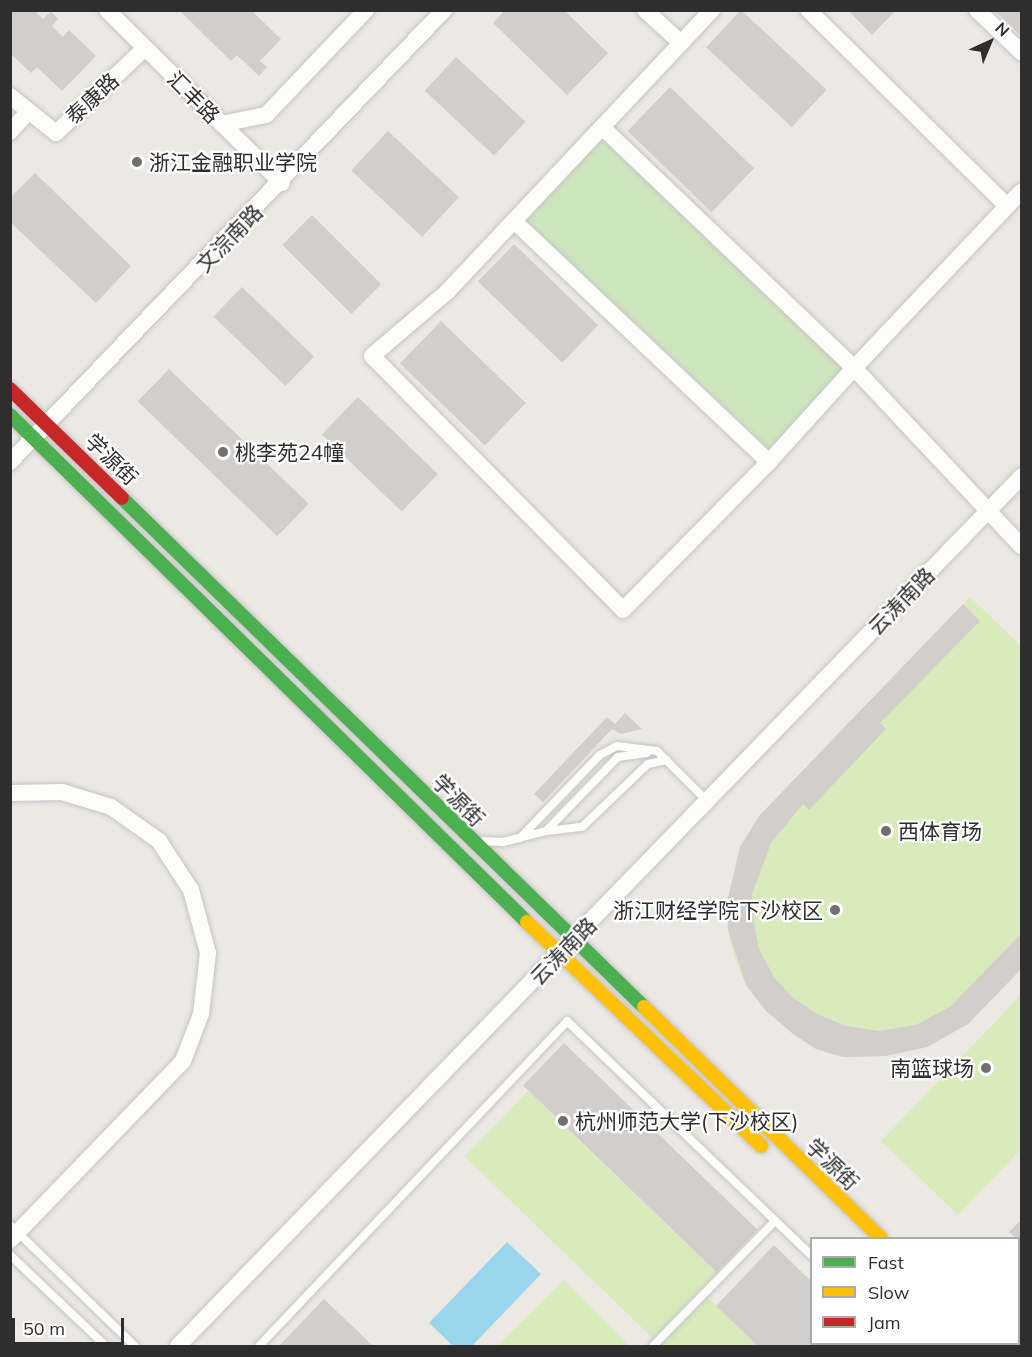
<!DOCTYPE html>
<html>
<head>
<meta charset="utf-8">
<style>
  body { margin:0 }
  #map { position:relative; width:1032px; height:1357px; overflow:hidden; background:#ece8e4; font-family:Mulish,"Noto Sans SC",sans-serif }
  div>[style] { position:absolute }
  [style*='--x'] { left:calc(var(--x)*1px); top:calc(var(--y)*1px); width:calc(var(--w)*1px); rotate:calc(var(--a)*1deg) }
  .green>* { inset:0; background:#cee6be; transform-origin:0 0 }
  .pitch>* { inset:0; background:#d9eabb; transform-origin:0 0 }
  .water>* { inset:0; background:#99d6ec }
  .building>* { inset:0; background:#d1cecb; transform-origin:0 0 }
  .roads { filter:drop-shadow(0 0 2px #c5c4c5) drop-shadow(0 0 2px #c5c4c5) }
  .lane>* { height:8px; margin:-4px; padding:0 4px; transform-origin:4px; border-radius:4px; background:#fcfcfb }
  .street>* { height:16px; margin:-8px; padding:0 8px; transform-origin:8px; border-radius:8px; background:#fcfcfb }
  .fast>* { height:14px; margin:-7px; padding:0 7px; transform-origin:7px; border-radius:7px; background:#4caf50 }
  .slow>* { height:14px; margin:-7px; padding:0 7px; transform-origin:7px; border-radius:7px; background:#ffc107 }
  .jam>* { height:14px; margin:-7px; padding:0 7px; transform-origin:7px; border-radius:7px; background:#c62828 }
  .dots>* { width:16px; height:16px; translate:-50% -50%; box-sizing:border-box; border:3px solid #fff; border-radius:50% }
  span { translate:-50% -50%; white-space:nowrap; text-align:center; line-height:1.15; -webkit-text-stroke:4.5px #fff; paint-order:stroke }
  .street-label { font-size:21px; color:#2e2e2e }
  .poi-label { font-size:21px; color:#2e2e2e }
  .left { translate:0 -50%; text-align:left }
  .right { translate:-100% -50%; text-align:right }
  .frame { position:absolute; inset:0; border:12px solid #2e2e2e; pointer-events:none }
  .legend { position:absolute; left:810px; top:1237px; width:210px; height:108px; box-sizing:border-box; background:#fff; border:2px solid #ababab; margin:0; padding:8px 10px; list-style:none; font-size:18px; color:#2e2e2e }
  .legend li { display:flex; align-items:center; gap:12px; height:30px }
  .legend b { width:30px; border:2px solid #ababab }
  .north { position:absolute; left:960px; top:12px; width:60px; height:60px; -webkit-text-stroke:4px #fff; paint-order:stroke; rotate:44deg; font-size:16px; font-weight:700; line-height:24px; text-align:center; color:#2e2e2e }
  .north::after { content:''; display:block; margin:auto; width:21px; height:27px; background:#2e2e2e; clip-path:polygon(50% 0,100% 100%,50% 72%,0 100%) }
  .scale { position:absolute; left:12px; top:1318px; width:112px; height:27px; box-sizing:border-box; border:3px solid #2e2e2e; border-top:0; padding-left:8px; font-size:18px; line-height:21px; white-space:nowrap; color:#2e2e2e; -webkit-text-stroke:4px #fff; paint-order:stroke }
</style>
</head>
<body>
<div id="map">
  <div class="green">
    <div style="left:604px;top:136px;width:336px;height:116px;rotate:43deg"></div>
  </div>
  <div class="pitch">
    <div style="clip-path:polygon(970px 597px,1021px 646px,1021px 968px,968px 1024px,927px 1047px,885px 1056px,843px 1057px,816px 1049px,766px 1011px,746px 985px,735px 959px,728px 930px,727px 903px,740px 847px,759px 816px)"></div>
    <div style="clip-path:polygon(1021px 995px,1021px 1149px,958px 1215px,881px 1141px)"></div>
    <div style="left:528px;top:1091px;width:262px;height:91px;rotate:44deg"></div>
    <div style="clip-path:polygon(564px 1280px,630px 1346px,497px 1346px)"></div>
    <div style="clip-path:polygon(707px 1297px,758px 1346px,659px 1346px)"></div>
  </div>
  <div class="water">
    <div style="clip-path:polygon(507px 1242px,541px 1274px,472px 1346px,453px 1346px,429px 1323px)"></div>
  </div>
  <div class="building">
    <div style="clip-path:polygon(10px 10px,34px 10px,43px 19px,51px 11px,58px 19px,52px 26px,63px 37px,69px 30px,96px 56px,62px 91px,37px 67px,31px 73px,10px 53px)"></div>
    <div style="clip-path:polygon(179px 10px,251px 10px,281px 39px,260px 61px,267px 67px,259px 76px,237px 55px,231px 61px)"></div>
    <div style="clip-path:polygon(505px 10px,564px 10px,608px 53px,567px 95px,493px 23px)"></div>
    <div style="left:741px;top:10px;width:117px;height:51px;rotate:43deg"></div>
    <div style="clip-path:polygon(848px 10px,896px 10px,872px 35px)"></div>
    <div style="clip-path:polygon(994px 10px,1022px 10px,1022px 37px)"></div>
    <div style="left:456px;top:57px;width:95px;height:46px;rotate:43deg"></div>
    <div style="left:670px;top:87px;width:117px;height:61px;rotate:44deg"></div>
    <div style="left:388px;top:131px;width:97px;height:54px;rotate:43deg"></div>
    <div style="clip-path:polygon(35px 173px,131px 266px,96px 303px,10px 222px,10px 198px)"></div>
    <div style="left:312px;top:215px;width:98px;height:42px;rotate:45deg"></div>
    <div style="left:514px;top:244px;width:117px;height:52px;rotate:44deg"></div>
    <div style="left:242px;top:287px;width:100px;height:41px;rotate:44deg"></div>
    <div style="left:441px;top:321px;width:118px;height:59px;rotate:44deg"></div>
    <div style="left:169px;top:369px;width:194px;height:45px;rotate:44deg"></div>
    <div style="left:358px;top:397px;width:111px;height:52px;rotate:44deg"></div>
    <div style="clip-path:polygon(963px 604px,980px 621px,880px 723px,886px 729px,809px 810px,803px 804px,771px 843px,752px 894px,754px 923px,759px 949px,774px 977px,791px 996px,817px 1014px,846px 1026px,879px 1031px,916px 1025px,951px 1006px,1022px 933px,1022px 968px,968px 1024px,927px 1047px,885px 1056px,843px 1057px,816px 1049px,793px 1034px,766px 1011px,746px 985px,728px 930px,727px 903px,740px 847px,759px 816px)"></div>
    <div style="clip-path:polygon(625px 713px,642px 729px,621px 734px,612px 729px,543px 802px,534px 794px,607px 717px,615px 724px)"></div>
    <div style="left:564px;top:1043px;width:269px;height:59px;rotate:44deg"></div>
    <div style="clip-path:polygon(1022px 1219px,1022px 1244px,1009px 1232px)"></div>
    <div style="clip-path:polygon(774px 1245px,812px 1282px,812px 1344px,878px 1346px,758px 1346px,716px 1306px)"></div>
    <div style="clip-path:polygon(324px 1299px,373px 1346px,279px 1346px)"></div>
  </div>
  <div class="roads">
    <div class="lane">
      <div style="--x:547;--y:831;--w:35;--a:-7"></div>
      <div style="--x:582;--y:827;--w:91;--a:-43.7"></div>
      <div style="--x:648;--y:764;--w:19;--a:-12"></div>
      <div style="--x:520;--y:838;--w:115;--a:-46.1"></div>
      <div style="--x:600;--y:755;--w:19;--a:-28"></div>
      <div style="--x:617;--y:746;--w:40;--a:7.1"></div>
      <div style="--x:657;--y:751;--w:71;--a:45"></div>
      <div style="--x:484;--y:841;--w:19;--a:3"></div>
      <div style="--x:503;--y:842;--w:44;--a:-14.3"></div>
      <div style="--x:546;--y:831;--w:103;--a:-45.8"></div>
      <div style="--x:618;--y:757;--w:29;--a:-8"></div>
      <div style="--x:10;--y:1225;--w:174;--a:44.1"></div>
      <div style="--x:10;--y:1255;--w:132;--a:43.5"></div>
      <div style="--x:903;--y:1344;--w:4;--a:34"></div>
      <div style="--x:259;--y:1346;--w:448;--a:-46.5"></div>
      <div style="--x:567;--y:1021;--w:339;--a:43.8"></div>
      <div style="--x:653;--y:1346;--w:175;--a:-45.7"></div>
    </div>
    <div class="street">
      <div style="--x:107;--y:10;--w:246;--a:44.7"></div>
      <div style="--x:645;--y:10;--w:49;--a:42.5"></div>
      <div style="--x:712;--y:10;--w:161;--a:133.2"></div>
      <div style="--x:602;--y:127;--w:349;--a:43.7"></div>
      <div style="--x:854;--y:368;--w:223;--a:-46.6"></div>
      <div style="--x:1007;--y:206;--w:279;--a:-135.4"></div>
      <div style="--x:977;--y:10;--w:62;--a:43.7"></div>
      <div style="--x:10;--y:96;--w:59;--a:38.8"></div>
      <div style="--x:56;--y:133;--w:123;--a:-43.7"></div>
      <div style="--x:222;--y:124;--w:45;--a:-11.6"></div>
      <div style="--x:266;--y:115;--w:145;--a:-46.4"></div>
      <div style="--x:602;--y:127;--w:225;--a:133.2"></div>
      <div style="--x:448;--y:291;--w:100;--a:139.5"></div>
      <div style="--x:372;--y:356;--w:357;--a:45.3"></div>
      <div style="--x:623;--y:610;--w:208;--a:-45.4"></div>
      <div style="--x:769;--y:462;--w:127;--a:-47.9"></div>
      <div style="--x:854;--y:368;--w:245;--a:46.8"></div>
      <div style="--x:10;--y:132;--w:27;--a:-48"></div>
      <div style="--x:1007;--y:206;--w:21;--a:-45"></div>
      <div style="--x:514;--y:221;--w:351;--a:43.4"></div>
      <div style="--x:10;--y:462;--w:627;--a:-46.16"></div>
      <div style="--x:10;--y:793;--w:52;--a:-1.1"></div>
      <div style="--x:62;--y:792;--w:51;--a:17"></div>
      <div style="--x:111;--y:807;--w:59;--a:35.3"></div>
      <div style="--x:159;--y:841;--w:59;--a:56.9"></div>
      <div style="--x:191;--y:890;--w:65;--a:74.9"></div>
      <div style="--x:208;--y:953;--w:61;--a:96.5"></div>
      <div style="--x:201;--y:1014;--w:50;--a:111"></div>
      <div style="--x:183;--y:1061;--w:249;--a:134"></div>
      <div style="--x:178;--y:1346;--w:1212;--a:-45.87"></div>
    </div>
    <div class="fast">
      <div style="--x:10;--y:415;--w:724;--a:44.44"></div>
      <div style="--x:122;--y:498;--w:729;--a:44.28"></div>
    </div>
    <div class="slow">
      <div style="--x:527;--y:922;--w:324;--a:43.7"></div>
      <div style="--x:644;--y:1007;--w:331;--a:44.3"></div>
      <div style="--x:969;--y:1344;--w:4;--a:34"></div>
      <div style="--x:989;--y:1344;--w:4;--a:34"></div>
    </div>
    <div class="jam">
      <div style="--x:10;--y:389;--w:156;--a:44.2"></div>
    </div>
  </div>
  <div class="dots">
    <div style="left:137px;top:162px;background:#706f6e"></div>
    <div style="left:223px;top:452px;background:#706f6e"></div>
    <div style="left:886px;top:831px;background:#706f6e"></div>
    <div style="left:835px;top:910px;background:#706f6e"></div>
    <div style="left:986px;top:1068px;background:#706f6e"></div>
    <div style="left:563px;top:1121px;background:#706f6e"></div>
  </div>
  <div class="street-label">
    <span style="left:194px;top:97px;rotate:45deg">汇丰路</span>
    <span style="left:92px;top:98px;rotate:-43deg">泰康路</span>
    <span style="left:229px;top:238px;rotate:-46deg">文淙南路</span>
    <span style="left:112px;top:459px;rotate:44deg">学源街</span>
    <span style="left:901px;top:601px;rotate:-46deg">云涛南路</span>
    <span style="left:459px;top:800px;rotate:45deg">学源街</span>
    <span style="left:563px;top:951px;rotate:-46deg">云涛南路</span>
    <span style="left:833px;top:1164px;rotate:44deg">学源街</span>
  </div>
  <div class="poi-label">
    <span class="left" style="left:149px;top:162px">浙江金融职业学院</span>
    <span class="left" style="left:235px;top:452px">桃李苑24幢</span>
    <span class="left" style="left:898px;top:831px">西体育场</span>
    <span class="right" style="left:823px;top:910px">浙江财经学院下沙校区</span>
    <span class="right" style="left:974px;top:1068px">南篮球场</span>
    <span class="left" style="left:575px;top:1121px">杭州师范大学(下沙校区)</span>
  </div>
  <div class="frame"></div>
  <ul class="legend">
  <li><b style="height:8px;background:#4caf50"></b>Fast</li>
  <li><b style="height:8px;background:#ffc107"></b>Slow</li>
  <li><b style="height:8px;background:#c62828"></b>Jam</li>
  </ul>
  <div class="north">N</div>
  <div class="scale">50 m</div>
</div>
</body>
</html>
